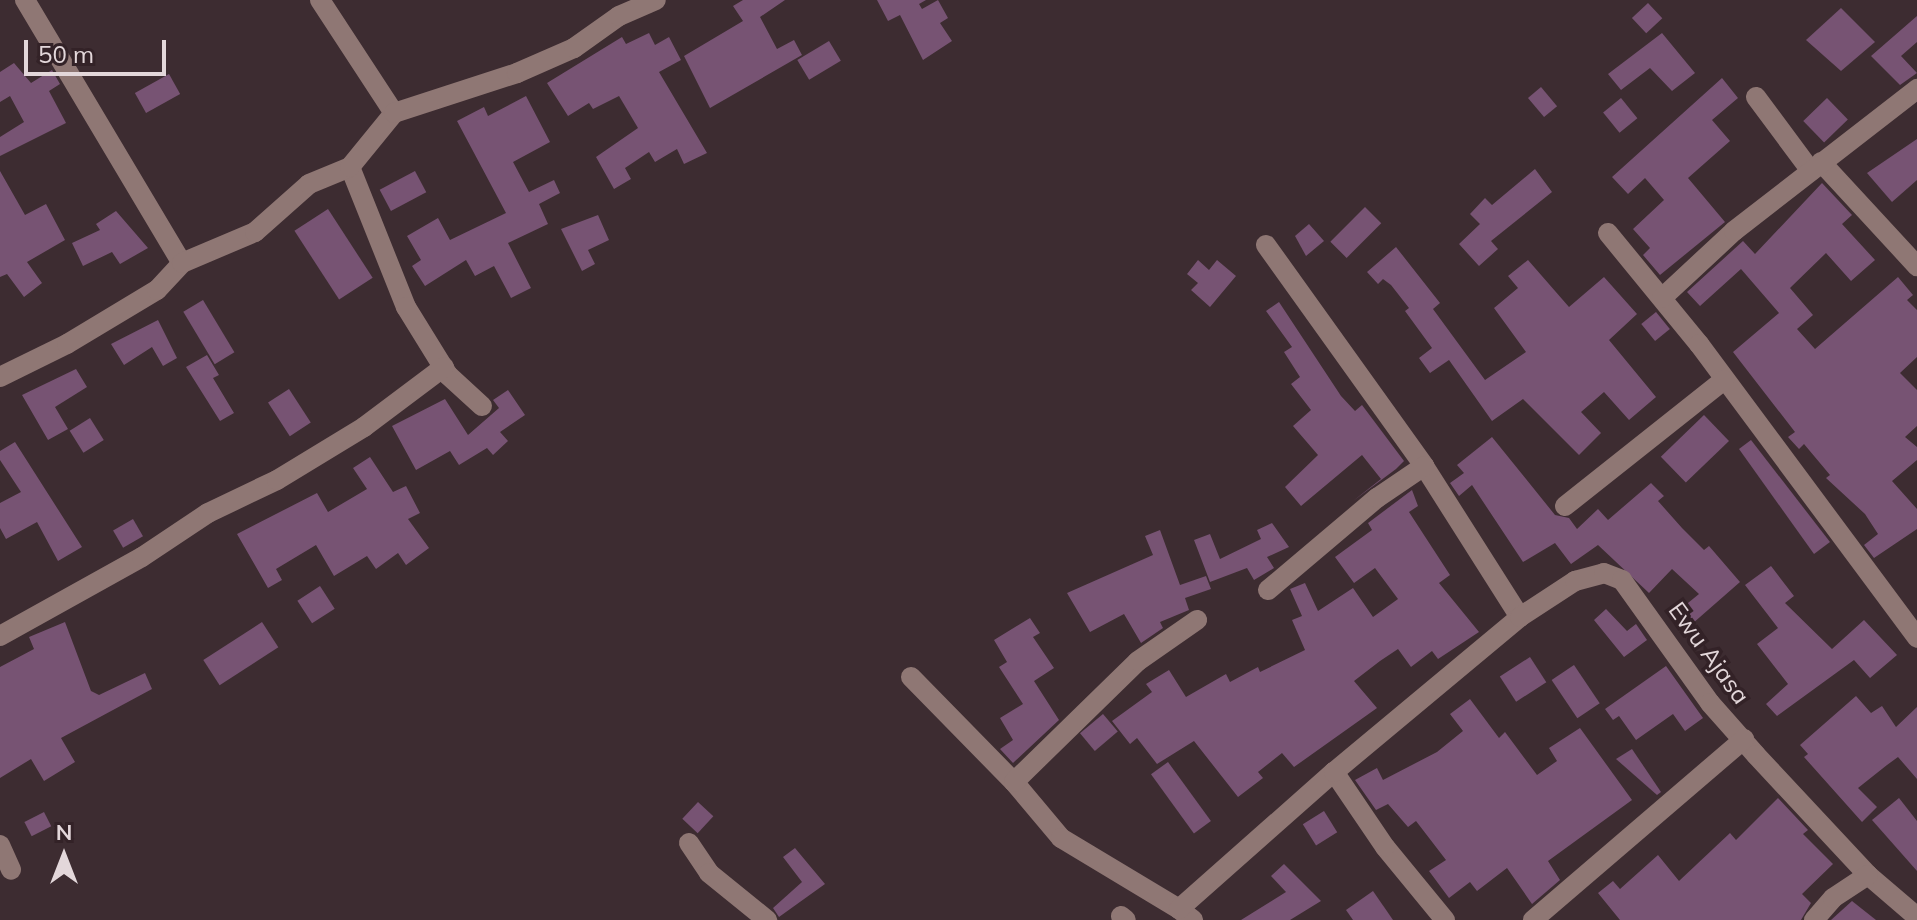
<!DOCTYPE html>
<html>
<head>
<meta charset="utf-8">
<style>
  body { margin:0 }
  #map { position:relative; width:1917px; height:920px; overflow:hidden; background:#3d2c31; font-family:Mulish,sans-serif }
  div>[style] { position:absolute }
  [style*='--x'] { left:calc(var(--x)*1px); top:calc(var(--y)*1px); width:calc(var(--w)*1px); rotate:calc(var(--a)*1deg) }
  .building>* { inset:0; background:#775373; transform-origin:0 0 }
  .minor>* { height:20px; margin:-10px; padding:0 10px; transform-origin:10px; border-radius:10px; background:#8f7774 }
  span { translate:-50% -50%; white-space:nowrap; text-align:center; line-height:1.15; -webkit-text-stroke:7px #332227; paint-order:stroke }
  .street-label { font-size:24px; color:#e3d7da }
  .north { position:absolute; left:24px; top:816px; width:80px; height:80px; -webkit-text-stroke:6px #332227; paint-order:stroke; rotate:0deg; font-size:22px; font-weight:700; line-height:32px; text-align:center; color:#e3d7da }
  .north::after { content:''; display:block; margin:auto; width:28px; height:36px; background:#e3d7da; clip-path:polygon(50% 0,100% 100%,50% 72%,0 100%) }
  .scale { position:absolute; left:24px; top:40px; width:142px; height:36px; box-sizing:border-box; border:4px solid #e3d7da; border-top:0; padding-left:10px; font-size:24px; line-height:28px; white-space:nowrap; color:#e3d7da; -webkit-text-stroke:6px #332227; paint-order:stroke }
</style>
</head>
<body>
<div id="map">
  <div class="building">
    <div style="clip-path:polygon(743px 0,785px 0,760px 17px,777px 49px,794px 40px,802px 55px,710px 108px,684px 56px,743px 21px,733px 6px)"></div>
    <div style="clip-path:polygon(877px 0,926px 0,919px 4px,922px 9px,938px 0,948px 18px,940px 23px,952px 41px,923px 60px,900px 15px,888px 21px)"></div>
    <div style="left:1648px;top:3px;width:21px;height:22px;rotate:47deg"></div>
    <div style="clip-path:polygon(1841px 8px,1875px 42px,1841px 71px,1806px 40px)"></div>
    <div style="clip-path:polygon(1917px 16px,1917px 42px,1901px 56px,1917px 73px,1900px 85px,1871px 56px)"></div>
    <div style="clip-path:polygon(649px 33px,655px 45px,669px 37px,681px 60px,659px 72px,707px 153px,684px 164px,677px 149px,655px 162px,649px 152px,625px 168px,631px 179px,614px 189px,596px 157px,638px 128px,619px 96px,593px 109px,589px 103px,568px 116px,547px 83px,622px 37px,626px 44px)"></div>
    <div style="clip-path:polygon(1662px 33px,1695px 73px,1672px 91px,1650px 68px,1621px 90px,1608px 74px)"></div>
    <div style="left:829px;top:41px;width:23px;height:37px;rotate:59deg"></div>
    <div style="clip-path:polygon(14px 63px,31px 83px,52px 70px,60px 84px,49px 91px,66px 123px,0 156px,0 137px,24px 122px,10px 96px,0 102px,0 72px)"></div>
    <div style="left:169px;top:74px;width:23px;height:39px;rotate:61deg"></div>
    <div style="clip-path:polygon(1722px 78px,1738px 98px,1712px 120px,1730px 141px,1688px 178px,1725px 222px,1660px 275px,1643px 255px,1650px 248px,1633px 229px,1664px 200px,1645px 178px,1628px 194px,1612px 177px)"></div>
    <div style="left:1541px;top:87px;width:25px;height:17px;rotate:50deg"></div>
    <div style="clip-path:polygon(526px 96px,550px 142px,513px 162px,529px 192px,554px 180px,560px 193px,539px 204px,548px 224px,508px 243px,531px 288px,511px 298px,494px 266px,475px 276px,466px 260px,425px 286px,412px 266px,421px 260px,407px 236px,438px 218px,450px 240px,506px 213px,457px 121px,484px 107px,488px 116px)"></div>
    <div style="left:1621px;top:98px;width:26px;height:23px;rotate:51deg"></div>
    <div style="left:1827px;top:98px;width:30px;height:33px;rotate:46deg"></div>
    <div style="clip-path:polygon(1917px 139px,1917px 180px,1892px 202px,1867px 173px)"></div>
    <div style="clip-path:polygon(1535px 169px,1552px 192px,1491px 241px,1498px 249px,1479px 266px,1459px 244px,1480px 224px,1470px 214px,1485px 198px,1492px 205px)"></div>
    <div style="clip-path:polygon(0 171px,25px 215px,46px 204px,65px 240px,27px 262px,42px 283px,24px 297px,7px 274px,0 277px)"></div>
    <div style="left:415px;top:171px;width:24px;height:40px;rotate:62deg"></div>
    <div style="clip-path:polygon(1822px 183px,1852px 215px,1842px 224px,1875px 260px,1851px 281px,1826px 253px,1790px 288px,1813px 315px,1797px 329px,1815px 349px,1898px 277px,1913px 295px,1907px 300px,1917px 310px,1917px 357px,1900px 373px,1917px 390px,1917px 426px,1905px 437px,1917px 447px,1917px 460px,1892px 481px,1917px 509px,1917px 529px,1874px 558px,1864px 545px,1878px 534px,1865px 514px,1826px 478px,1830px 475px,1804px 444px,1799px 449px,1788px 437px,1795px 432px,1733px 352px,1779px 313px,1741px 269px,1700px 306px,1687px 292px,1743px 241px,1755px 254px)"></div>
    <div style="left:1365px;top:207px;width:23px;height:49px;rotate:45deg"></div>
    <div style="left:328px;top:209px;width:82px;height:40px;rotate:57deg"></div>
    <div style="clip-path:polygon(116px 211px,148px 248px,120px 264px,112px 252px,83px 266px,72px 243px,100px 230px,96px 224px)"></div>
    <div style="clip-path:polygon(598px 215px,609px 240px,588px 250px,595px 264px,582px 271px,561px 229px)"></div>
    <div style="clip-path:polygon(1309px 224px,1324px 241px,1306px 256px,1295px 236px)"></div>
    <div style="clip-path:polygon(1396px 247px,1440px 303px,1433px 309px,1485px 380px,1526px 352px,1494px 308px,1518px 288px,1508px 276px,1528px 260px,1569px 307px,1604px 277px,1637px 314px,1609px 340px,1656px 397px,1629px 420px,1604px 392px,1581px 412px,1601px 433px,1579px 455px,1523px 399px,1492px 421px,1449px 360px,1430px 373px,1419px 358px,1432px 348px,1405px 311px,1409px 308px,1391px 285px,1383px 279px,1378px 284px,1367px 272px)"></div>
    <div style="clip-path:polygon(1198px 260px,1209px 270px,1217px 260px,1236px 276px,1210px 307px,1191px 290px,1198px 283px,1187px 274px)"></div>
    <div style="left:203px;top:300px;width:61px;height:23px;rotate:59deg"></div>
    <div style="clip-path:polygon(1279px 302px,1341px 396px,1355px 411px,1362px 405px,1404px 461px,1396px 469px,1353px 501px,1381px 479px,1362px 455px,1301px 506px,1285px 487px,1318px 455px,1293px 426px,1311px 410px,1291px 384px,1300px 377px,1284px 352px,1292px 347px,1266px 311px)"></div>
    <div style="left:1656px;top:312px;width:22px;height:19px;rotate:51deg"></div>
    <div style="clip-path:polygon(158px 320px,177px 358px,163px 366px,152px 347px,124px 365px,111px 344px)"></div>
    <div style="clip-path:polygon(207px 355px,219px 375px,213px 378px,234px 413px,220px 421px,186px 367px)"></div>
    <div style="clip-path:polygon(76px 369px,87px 387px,55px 407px,68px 429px,48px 440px,22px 395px)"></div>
    <div style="left:289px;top:389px;width:40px;height:25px;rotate:57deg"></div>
    <div style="clip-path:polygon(508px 390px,525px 415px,500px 432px,508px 441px,493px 455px,487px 448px,459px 465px,450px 451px,416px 470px,392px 426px,445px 399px,468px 435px,499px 408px,493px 400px)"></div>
    <div style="left:1704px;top:415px;width:36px;height:60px;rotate:46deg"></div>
    <div style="left:90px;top:418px;width:26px;height:24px;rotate:58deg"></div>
    <div style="clip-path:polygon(1492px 437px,1555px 515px,1569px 518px,1577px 529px,1598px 509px,1608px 520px,1651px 483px,1664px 496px,1658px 501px,1682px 528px,1704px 550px,1709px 546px,1740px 582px,1684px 631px,1672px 616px,1699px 594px,1672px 569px,1649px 593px,1598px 545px,1571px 564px,1555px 543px,1523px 562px,1472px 485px,1459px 496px,1450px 483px,1464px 473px,1457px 465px)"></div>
    <div style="clip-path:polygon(1751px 440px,1830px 542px,1814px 554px,1739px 449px)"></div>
    <div style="clip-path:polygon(15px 442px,82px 547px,58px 561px,37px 522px,6px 539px,0 528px,0 503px,21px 492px,0 460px,0 451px)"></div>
    <div style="clip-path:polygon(370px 457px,393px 492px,406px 486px,420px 513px,408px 519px,429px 548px,406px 565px,398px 553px,376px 569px,367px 556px,334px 576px,316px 545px,276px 569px,282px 580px,268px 588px,237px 534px,317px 493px,328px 512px,367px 489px,353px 468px)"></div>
    <div style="clip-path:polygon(1412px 490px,1418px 506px,1409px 512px,1450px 575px,1439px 583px,1479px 632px,1438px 659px,1432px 651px,1411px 667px,1398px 649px,1380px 661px,1354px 681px,1377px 708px,1294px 767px,1282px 753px,1258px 772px,1263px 778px,1238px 797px,1194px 741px,1157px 764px,1137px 738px,1130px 744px,1112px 721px,1152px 692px,1146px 684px,1169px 670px,1186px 697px,1226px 674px,1230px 682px,1258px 667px,1260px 672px,1305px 650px,1292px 620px,1302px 616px,1290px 589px,1305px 583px,1318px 611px,1353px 588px,1373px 617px,1398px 599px,1375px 568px,1354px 583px,1335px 557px,1372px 530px,1368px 523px)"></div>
    <div style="left:133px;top:519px;width:20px;height:23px;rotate:60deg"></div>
    <div style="clip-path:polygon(1272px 523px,1289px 547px,1267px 557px,1274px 568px,1254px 580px,1247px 568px,1210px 582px,1194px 540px,1210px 534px,1220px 559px,1261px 539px,1257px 530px)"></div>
    <div style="clip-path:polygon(1160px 530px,1180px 585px,1206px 576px,1211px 589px,1185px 598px,1189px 610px,1160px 622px,1163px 628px,1141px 643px,1124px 614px,1090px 632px,1067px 593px,1153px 555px,1145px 536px)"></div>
    <div style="clip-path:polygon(1771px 566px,1794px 596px,1785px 603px,1832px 649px,1864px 620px,1897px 655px,1870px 678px,1854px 660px,1777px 716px,1766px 704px,1788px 684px,1757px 644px,1778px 628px,1745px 585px)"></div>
    <div style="left:320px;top:586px;width:27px;height:27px;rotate:57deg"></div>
    <div style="clip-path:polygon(1606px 609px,1627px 631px,1636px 624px,1647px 640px,1624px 657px,1594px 620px)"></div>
    <div style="clip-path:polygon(1030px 618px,1040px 633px,1033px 637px,1054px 668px,1034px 681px,1059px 720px,1013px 763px,1000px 749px,1013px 740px,1000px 718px,1023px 704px,999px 667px,1007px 662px,994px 640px)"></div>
    <div style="clip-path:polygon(65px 622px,91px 691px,99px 695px,145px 673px,152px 689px,61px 738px,75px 762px,44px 781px,31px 759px,0 778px,0 667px,34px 649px,29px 637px)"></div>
    <div style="left:262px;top:622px;width:30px;height:70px;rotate:57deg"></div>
    <div style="left:1530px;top:657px;width:30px;height:36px;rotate:57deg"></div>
    <div style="left:1574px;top:665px;width:46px;height:27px;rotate:56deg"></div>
    <div style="clip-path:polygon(1666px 666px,1703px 718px,1685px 731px,1673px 714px,1636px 740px,1619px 716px,1613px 720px,1605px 709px)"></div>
    <div style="clip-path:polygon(1856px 696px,1871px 713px,1882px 706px,1896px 727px,1917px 707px,1917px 779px,1898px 757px,1887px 765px,1858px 788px,1877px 807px,1862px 822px,1804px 757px,1808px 754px,1800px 745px)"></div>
    <div style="clip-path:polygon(1470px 699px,1499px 738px,1505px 732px,1537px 775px,1557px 761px,1549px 748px,1580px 728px,1632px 800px,1548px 861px,1560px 880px,1532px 904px,1507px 868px,1477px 891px,1470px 882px,1449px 898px,1429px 871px,1446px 860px,1416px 821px,1408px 827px,1388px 804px,1376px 810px,1355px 780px,1377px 768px,1383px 780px,1437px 752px,1463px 731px,1450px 714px)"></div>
    <div style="left:1103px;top:714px;width:23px;height:30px;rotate:50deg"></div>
    <div style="clip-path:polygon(1632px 749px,1661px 792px,1657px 795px,1616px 759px)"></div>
    <div style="left:1168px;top:762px;width:73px;height:21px;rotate:54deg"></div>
    <div style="clip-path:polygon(1778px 798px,1808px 830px,1803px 834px,1833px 864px,1802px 894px,1811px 903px,1801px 920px,1620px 920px,1598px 893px,1613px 881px,1620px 889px,1658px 855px,1679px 881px,1730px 833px,1736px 840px)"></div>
    <div style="clip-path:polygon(1899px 798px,1917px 821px,1917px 871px,1872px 820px)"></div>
    <div style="left:698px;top:802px;width:21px;height:23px;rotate:43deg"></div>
    <div style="left:1324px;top:811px;width:25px;height:25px;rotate:58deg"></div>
    <div style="left:44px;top:812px;width:16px;height:22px;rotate:63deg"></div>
    <div style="clip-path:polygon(795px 848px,825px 884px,779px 917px,773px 908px,802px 882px,783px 857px)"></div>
    <div style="clip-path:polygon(1284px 864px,1321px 901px,1290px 920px,1241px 920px,1286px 892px,1271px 876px)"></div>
    <div style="clip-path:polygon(1373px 891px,1393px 920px,1353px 920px,1346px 910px)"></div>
    <div style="clip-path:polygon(1852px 901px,1876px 920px,1831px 920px)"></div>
  </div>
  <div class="minor">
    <div style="--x:25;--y:0;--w:306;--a:59.2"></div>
    <div style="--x:320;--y:0;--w:135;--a:56.8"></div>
    <div style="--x:1756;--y:97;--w:92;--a:53.4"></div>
    <div style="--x:1821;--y:162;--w:142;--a:47.3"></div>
    <div style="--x:350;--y:167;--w:151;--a:68.2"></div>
    <div style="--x:406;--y:307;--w:80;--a:58.3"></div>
    <div style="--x:448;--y:375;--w:46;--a:42.4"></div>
    <div style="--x:1608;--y:233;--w:144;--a:50.7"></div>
    <div style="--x:1699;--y:344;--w:366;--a:53.4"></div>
    <div style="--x:1266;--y:245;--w:272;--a:54.4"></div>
    <div style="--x:1424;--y:466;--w:179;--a:57.6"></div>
    <div style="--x:1662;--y:298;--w:98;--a:-42.9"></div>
    <div style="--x:1734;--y:231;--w:232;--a:-37.8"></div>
    <div style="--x:0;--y:377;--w:75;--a:-26.2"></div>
    <div style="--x:67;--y:344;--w:105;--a:-31"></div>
    <div style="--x:157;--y:290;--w:37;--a:-47"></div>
    <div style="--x:182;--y:263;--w:79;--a:-23"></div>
    <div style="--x:255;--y:232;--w:72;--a:-41.6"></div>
    <div style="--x:309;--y:184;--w:44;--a:-22.5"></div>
    <div style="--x:350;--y:167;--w:70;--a:-50.8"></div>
    <div style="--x:394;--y:113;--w:129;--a:-18"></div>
    <div style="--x:517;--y:73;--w:62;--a:-23.7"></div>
    <div style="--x:574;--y:48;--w:55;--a:-35.4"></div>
    <div style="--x:619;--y:16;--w:40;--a:-23.4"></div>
    <div style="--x:1565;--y:506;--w:203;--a:-38.4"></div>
    <div style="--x:1268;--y:590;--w:143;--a:-40.2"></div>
    <div style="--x:1377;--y:498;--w:57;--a:-34.2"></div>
    <div style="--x:0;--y:636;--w:162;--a:-29.1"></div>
    <div style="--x:142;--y:557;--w:79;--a:-33.7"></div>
    <div style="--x:208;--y:513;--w:76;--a:-25.6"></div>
    <div style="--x:277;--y:480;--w:102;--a:-31.3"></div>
    <div style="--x:364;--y:427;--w:100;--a:-36.9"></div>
    <div style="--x:911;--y:677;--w:147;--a:45.6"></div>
    <div style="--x:1014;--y:782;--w:73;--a:50"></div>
    <div style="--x:1061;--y:838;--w:138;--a:31"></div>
    <div style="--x:1014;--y:782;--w:173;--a:-44.3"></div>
    <div style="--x:1138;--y:661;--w:72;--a:-34.8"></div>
    <div style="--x:689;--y:843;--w:36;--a:56"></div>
    <div style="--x:709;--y:873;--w:75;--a:39"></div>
    <div style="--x:0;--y:845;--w:27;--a:66"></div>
    <div style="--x:1121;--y:916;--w:6;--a:39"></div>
    <div style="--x:1193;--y:920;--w:18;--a:-142"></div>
    <div style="--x:1179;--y:909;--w:207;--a:-41.5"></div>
    <div style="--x:1445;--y:920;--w:94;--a:-129.4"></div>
    <div style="--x:1385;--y:847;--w:91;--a:-124.2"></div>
    <div style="--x:1334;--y:772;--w:242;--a:-39.8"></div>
    <div style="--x:1520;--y:617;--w:66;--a:-33.2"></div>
    <div style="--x:1575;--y:581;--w:30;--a:-15"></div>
    <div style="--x:1604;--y:573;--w:19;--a:21"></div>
    <div style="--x:1622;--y:580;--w:151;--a:54.4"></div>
    <div style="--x:1710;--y:703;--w:69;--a:48.5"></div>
    <div style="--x:1756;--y:755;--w:164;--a:47"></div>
    <div style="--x:1868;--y:875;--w:65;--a:40.6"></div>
    <div style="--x:1533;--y:920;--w:278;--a:-40.6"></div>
    <div style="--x:1814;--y:920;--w:29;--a:-49"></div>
    <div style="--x:1833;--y:898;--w:42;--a:-33.3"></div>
  </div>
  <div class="street-label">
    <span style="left:1709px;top:653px;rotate:54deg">Ewu Ajasa</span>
  </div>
  <div class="north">N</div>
  <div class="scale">50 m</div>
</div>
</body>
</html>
